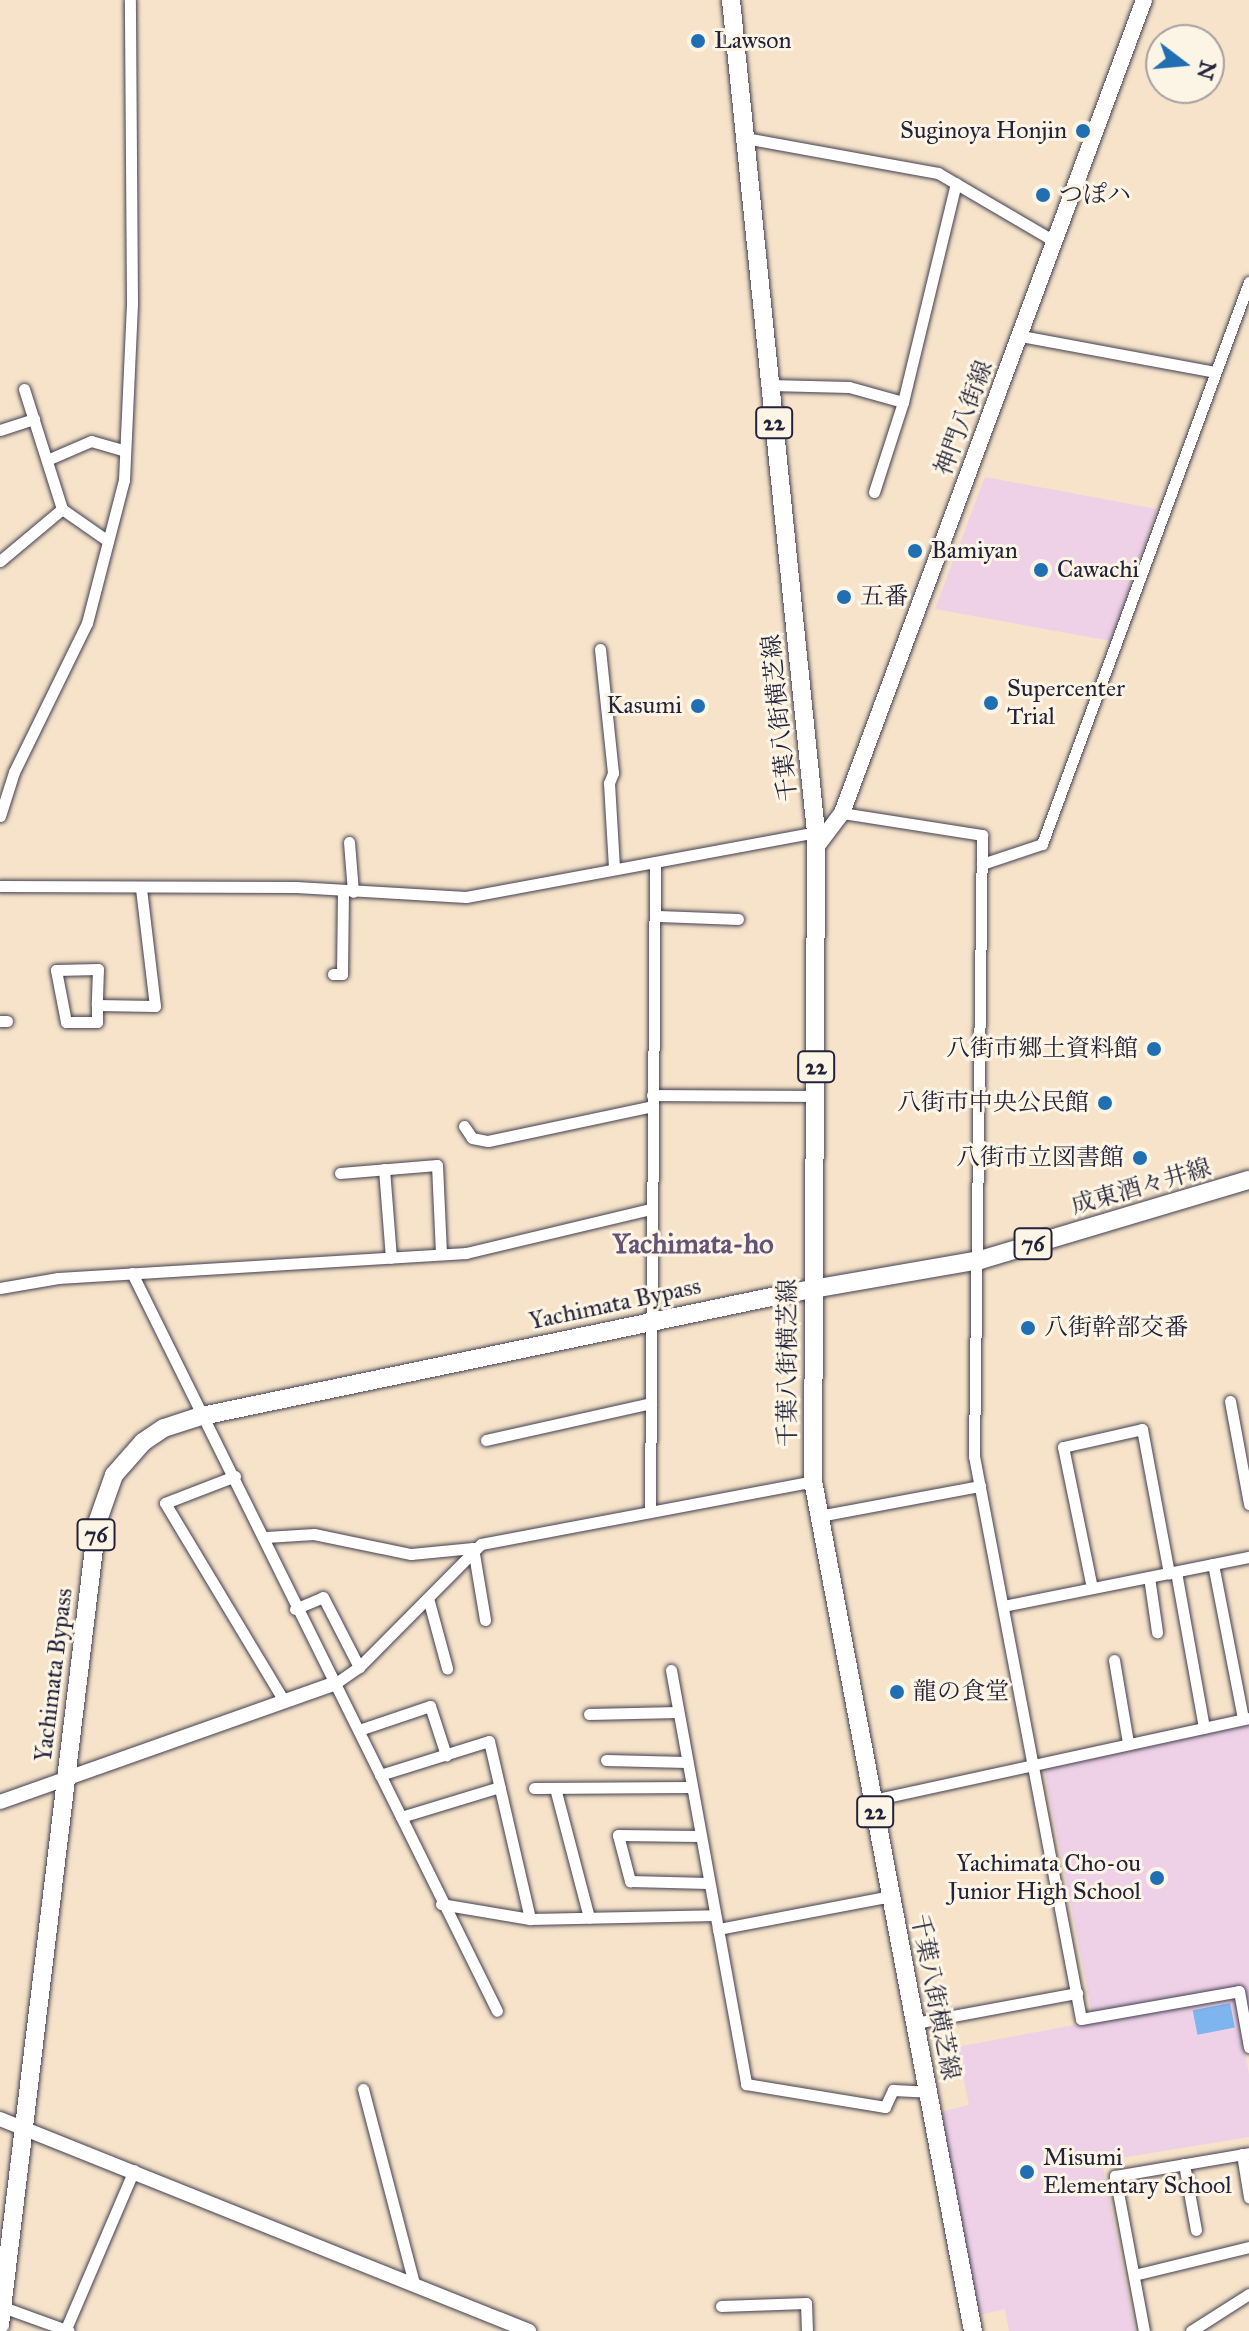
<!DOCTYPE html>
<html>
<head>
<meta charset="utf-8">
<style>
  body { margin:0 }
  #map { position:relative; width:1249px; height:2331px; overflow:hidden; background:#f6e3c9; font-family:"IM FELL Great Primer","Noto Serif JP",serif }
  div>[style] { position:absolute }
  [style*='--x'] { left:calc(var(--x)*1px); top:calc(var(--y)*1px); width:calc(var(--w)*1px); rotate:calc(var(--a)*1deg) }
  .built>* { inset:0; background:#eed0e7 }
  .water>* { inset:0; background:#7eb5ee; transform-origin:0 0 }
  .roads { filter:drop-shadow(0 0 2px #423f50) drop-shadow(0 0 2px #423f50) }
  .minor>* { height:11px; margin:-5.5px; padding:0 5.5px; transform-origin:5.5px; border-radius:5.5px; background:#fff }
  .tertiary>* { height:14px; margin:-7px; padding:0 7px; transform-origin:7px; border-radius:7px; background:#fff }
  .secondary>* { height:16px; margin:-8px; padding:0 8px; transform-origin:8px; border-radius:8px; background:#fff }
  .primary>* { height:18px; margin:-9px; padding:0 9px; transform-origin:9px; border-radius:9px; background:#fff }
  .dots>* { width:22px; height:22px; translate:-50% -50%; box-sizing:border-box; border:4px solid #fcf5e5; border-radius:50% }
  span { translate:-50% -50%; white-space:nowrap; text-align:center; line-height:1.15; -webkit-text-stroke:6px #fcf5e5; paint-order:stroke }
  .shield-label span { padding:2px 6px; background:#fcf5e5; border:2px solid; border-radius:6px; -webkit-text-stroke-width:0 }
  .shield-label { font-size:22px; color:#22223b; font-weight:700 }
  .poi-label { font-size:24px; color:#22223b }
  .left { translate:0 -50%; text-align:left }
  .right { translate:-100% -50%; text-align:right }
  .street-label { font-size:24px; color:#22223b }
  .quarter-label { font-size:28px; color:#665276; font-weight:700 }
  .north { position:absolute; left:1145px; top:24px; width:80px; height:80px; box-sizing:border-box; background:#fcf5e5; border:2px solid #a5a1a1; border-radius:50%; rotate:106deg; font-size:22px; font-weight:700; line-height:32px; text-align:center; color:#22223b }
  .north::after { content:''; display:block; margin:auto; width:28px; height:36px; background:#1f6fb2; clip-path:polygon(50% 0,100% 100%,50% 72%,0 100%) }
</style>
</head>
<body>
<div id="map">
  <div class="built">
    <div style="clip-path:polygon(985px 477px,1157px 509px,1111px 641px,935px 609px)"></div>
    <div style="clip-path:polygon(1249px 1725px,1249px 2028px,1242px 1987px,1092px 2013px,1044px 1769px)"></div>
    <div style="clip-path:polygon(1234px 1995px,1249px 2074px,1249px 2137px,1102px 2161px,1135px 2331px,1009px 2331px,1005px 2309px,975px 2316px,941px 2112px,969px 2105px,957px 2047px)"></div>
  </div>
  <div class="water">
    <div style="left:1230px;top:2003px;width:25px;height:38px;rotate:79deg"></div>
  </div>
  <div class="roads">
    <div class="minor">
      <div style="--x:745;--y:138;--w:196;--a:10.3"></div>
      <div style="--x:938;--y:173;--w:134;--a:30.4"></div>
      <div style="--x:1021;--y:336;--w:197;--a:10.5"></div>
      <div style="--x:770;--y:385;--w:79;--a:1.5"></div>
      <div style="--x:849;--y:387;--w:56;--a:15.5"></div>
      <div style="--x:24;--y:389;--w:126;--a:72.4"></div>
      <div style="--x:62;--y:509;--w:56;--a:34.8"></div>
      <div style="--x:0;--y:430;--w:36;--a:-18"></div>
      <div style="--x:47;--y:460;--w:48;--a:-23.4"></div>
      <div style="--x:91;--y:441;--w:35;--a:16"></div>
      <div style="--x:874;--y:492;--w:95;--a:-72.1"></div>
      <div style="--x:903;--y:402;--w:225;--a:-76.4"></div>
      <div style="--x:0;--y:561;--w:81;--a:-40"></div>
      <div style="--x:600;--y:649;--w:125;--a:84"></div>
      <div style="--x:613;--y:773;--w:11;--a:112"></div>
      <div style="--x:609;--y:783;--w:85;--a:86.6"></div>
      <div style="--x:842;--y:813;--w:142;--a:8.9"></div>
      <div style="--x:982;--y:835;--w:621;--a:90.74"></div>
      <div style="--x:974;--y:1456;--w:573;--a:79.24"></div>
      <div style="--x:1081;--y:2019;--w:160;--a:-10"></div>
      <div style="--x:1239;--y:1991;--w:57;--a:79.9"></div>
      <div style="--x:0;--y:816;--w:46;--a:-72.3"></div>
      <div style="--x:14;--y:772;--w:166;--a:-63.9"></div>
      <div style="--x:87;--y:623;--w:148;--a:-75.5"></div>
      <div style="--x:124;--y:480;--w:177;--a:-87.4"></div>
      <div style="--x:132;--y:303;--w:303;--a:-90.4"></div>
      <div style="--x:349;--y:842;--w:50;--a:85.4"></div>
      <div style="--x:982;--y:864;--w:63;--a:-18.4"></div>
      <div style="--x:1042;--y:844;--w:599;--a:-69.78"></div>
      <div style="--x:0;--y:886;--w:296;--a:0.2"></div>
      <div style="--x:296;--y:887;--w:170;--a:3.4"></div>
      <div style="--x:466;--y:897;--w:356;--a:-10.5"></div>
      <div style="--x:658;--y:916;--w:80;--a:2.1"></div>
      <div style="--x:333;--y:974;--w:9;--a:0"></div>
      <div style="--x:342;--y:974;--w:82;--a:-89.3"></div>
      <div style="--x:97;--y:1005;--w:17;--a:90"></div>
      <div style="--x:97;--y:1022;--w:31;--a:180"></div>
      <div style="--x:66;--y:1022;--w:53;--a:-100.9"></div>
      <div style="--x:56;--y:970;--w:42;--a:-1.4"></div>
      <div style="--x:98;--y:969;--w:36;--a:92"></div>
      <div style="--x:97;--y:1005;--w:58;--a:1"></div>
      <div style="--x:155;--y:1006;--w:119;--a:-96.8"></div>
      <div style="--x:0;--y:1021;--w:7;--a:0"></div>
      <div style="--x:652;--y:1095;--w:164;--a:0.3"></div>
      <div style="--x:464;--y:1126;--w:14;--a:56"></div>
      <div style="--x:472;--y:1138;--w:16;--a:11"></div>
      <div style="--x:488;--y:1141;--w:168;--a:-12"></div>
      <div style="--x:384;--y:1169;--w:89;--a:85.5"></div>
      <div style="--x:340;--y:1173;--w:97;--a:-4.7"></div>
      <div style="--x:437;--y:1165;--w:89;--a:87.4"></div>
      <div style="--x:132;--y:1273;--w:823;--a:63.68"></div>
      <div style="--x:0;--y:1288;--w:59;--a:-9.8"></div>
      <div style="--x:58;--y:1278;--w:409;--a:-3.5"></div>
      <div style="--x:466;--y:1253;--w:190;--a:-13.4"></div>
      <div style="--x:1230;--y:1401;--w:105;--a:79.5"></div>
      <div style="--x:486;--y:1440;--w:169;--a:-12.6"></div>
      <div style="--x:235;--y:1476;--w:75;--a:158.9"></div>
      <div style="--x:165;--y:1503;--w:229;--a:59"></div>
      <div style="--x:650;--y:1509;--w:647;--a:-89.56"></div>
      <div style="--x:819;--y:1516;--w:164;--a:-10.6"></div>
      <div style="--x:266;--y:1537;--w:48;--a:-3.6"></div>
      <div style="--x:314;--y:1534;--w:99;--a:11.7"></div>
      <div style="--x:411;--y:1554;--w:62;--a:-5.5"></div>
      <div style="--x:473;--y:1548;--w:73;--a:80.5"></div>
      <div style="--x:1213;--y:1564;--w:158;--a:79"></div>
      <div style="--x:1176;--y:1572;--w:158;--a:79.8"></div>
      <div style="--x:1149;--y:1577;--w:56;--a:81.7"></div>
      <div style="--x:1092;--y:1588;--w:144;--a:-101.6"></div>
      <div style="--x:1063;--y:1447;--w:81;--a:-12.8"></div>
      <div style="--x:1142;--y:1429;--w:147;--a:79.4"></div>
      <div style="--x:428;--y:1598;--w:73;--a:74.8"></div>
      <div style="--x:1003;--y:1606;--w:251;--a:-11.3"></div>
      <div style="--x:295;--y:1609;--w:30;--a:-23"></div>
      <div style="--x:323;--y:1597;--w:79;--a:62.8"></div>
      <div style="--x:1114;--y:1660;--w:84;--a:80.4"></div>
      <div style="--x:671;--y:1670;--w:421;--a:79.7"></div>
      <div style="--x:746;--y:2084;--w:141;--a:9.4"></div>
      <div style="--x:885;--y:2107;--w:19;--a:-65"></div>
      <div style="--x:893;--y:2090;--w:35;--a:3"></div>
      <div style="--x:336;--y:1683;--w:28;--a:-35"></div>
      <div style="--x:359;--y:1667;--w:173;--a:-45.2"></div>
      <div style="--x:481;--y:1544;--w:338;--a:-10.7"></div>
      <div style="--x:589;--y:1714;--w:89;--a:-1.3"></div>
      <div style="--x:359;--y:1730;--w:75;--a:-18.7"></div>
      <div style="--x:430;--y:1706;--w:52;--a:71.9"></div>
      <div style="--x:606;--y:1760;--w:80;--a:1.4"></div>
      <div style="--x:380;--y:1775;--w:114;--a:-17.3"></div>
      <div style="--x:489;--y:1741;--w:183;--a:77"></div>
      <div style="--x:534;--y:1788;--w:156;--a:-0.4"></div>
      <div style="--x:555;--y:1788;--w:134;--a:75.3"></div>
      <div style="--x:873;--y:1800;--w:385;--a:-12.3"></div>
      <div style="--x:401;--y:1817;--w:103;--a:-16.9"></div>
      <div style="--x:699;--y:1836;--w:81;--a:-179.3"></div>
      <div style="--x:618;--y:1835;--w:48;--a:75.4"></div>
      <div style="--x:630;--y:1881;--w:78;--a:1.5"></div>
      <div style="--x:441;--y:1904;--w:90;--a:9.6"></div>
      <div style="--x:530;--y:1919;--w:185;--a:-1.2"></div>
      <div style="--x:718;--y:1929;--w:176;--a:-10.8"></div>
      <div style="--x:915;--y:2023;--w:165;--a:-10.5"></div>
      <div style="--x:363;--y:2089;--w:201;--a:75.3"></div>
      <div style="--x:1242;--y:2154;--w:44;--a:80.8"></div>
      <div style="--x:1184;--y:2164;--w:67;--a:79.7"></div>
      <div style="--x:1134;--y:2275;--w:118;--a:-13.7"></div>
      <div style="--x:0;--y:2306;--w:73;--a:19.9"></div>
      <div style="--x:721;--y:2306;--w:85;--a:-2"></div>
      <div style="--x:806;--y:2303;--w:28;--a:88"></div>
      <div style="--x:65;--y:2331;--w:175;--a:-66.8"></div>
      <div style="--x:1144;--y:2331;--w:158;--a:-100.6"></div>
      <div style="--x:1115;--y:2176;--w:136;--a:-9.7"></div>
      <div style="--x:1191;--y:2331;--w:69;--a:-32.5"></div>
    </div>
    <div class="tertiary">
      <div style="--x:0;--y:1802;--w:356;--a:-19.5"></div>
      <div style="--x:0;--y:2119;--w:570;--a:21.84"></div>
    </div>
    <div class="secondary">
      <div style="--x:817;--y:846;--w:41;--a:-52.9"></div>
      <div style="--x:842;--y:813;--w:867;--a:-69.62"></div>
    </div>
    <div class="primary">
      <div style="--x:731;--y:0;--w:836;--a:84.17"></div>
      <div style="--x:816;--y:832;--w:649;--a:90.26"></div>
      <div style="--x:813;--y:1481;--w:865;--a:79.34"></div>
      <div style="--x:0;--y:2325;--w:808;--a:-83.1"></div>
      <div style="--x:97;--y:1523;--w:51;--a:-70.5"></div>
      <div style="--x:114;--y:1475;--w:44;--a:-48.7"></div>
      <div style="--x:143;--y:1442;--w:25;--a:-34"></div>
      <div style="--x:164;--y:1428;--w:40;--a:-18"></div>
      <div style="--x:202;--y:1416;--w:606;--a:-11.81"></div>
      <div style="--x:795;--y:1292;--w:188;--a:-9.8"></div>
      <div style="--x:980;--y:1260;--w:281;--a:-16.6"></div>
    </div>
  </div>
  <div class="dots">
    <div style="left:698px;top:41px;background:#1f6fb2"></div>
    <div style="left:1083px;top:131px;background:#1f6fb2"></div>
    <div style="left:1043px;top:195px;background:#1f6fb2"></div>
    <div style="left:915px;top:551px;background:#1f6fb2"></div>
    <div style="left:1041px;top:570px;background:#1f6fb2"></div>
    <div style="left:844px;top:597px;background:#1f6fb2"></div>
    <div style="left:991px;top:703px;background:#1f6fb2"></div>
    <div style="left:698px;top:706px;background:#1f6fb2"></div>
    <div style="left:1154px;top:1049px;background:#1f6fb2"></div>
    <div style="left:1105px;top:1103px;background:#1f6fb2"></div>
    <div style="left:1140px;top:1158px;background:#1f6fb2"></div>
    <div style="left:1028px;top:1328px;background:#1f6fb2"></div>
    <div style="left:897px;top:1692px;background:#1f6fb2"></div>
    <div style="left:1157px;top:1878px;background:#1f6fb2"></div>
    <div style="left:1027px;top:2172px;background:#1f6fb2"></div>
  </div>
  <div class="shield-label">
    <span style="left:774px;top:423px">22</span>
    <span style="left:816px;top:1067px">22</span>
    <span style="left:1033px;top:1244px">76</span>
    <span style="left:96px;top:1535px">76</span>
    <span style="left:875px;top:1812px">22</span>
  </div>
  <div class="poi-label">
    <span class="left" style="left:714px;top:41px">Lawson</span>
    <span class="right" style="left:1067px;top:131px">Suginoya Honjin</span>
    <span class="left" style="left:1059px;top:195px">つぽハ</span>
    <span class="left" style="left:931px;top:551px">Bamiyan</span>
    <span class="left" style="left:1057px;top:570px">Cawachi</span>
    <span class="left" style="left:860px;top:597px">五番</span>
    <span class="left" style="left:1007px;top:703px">Supercenter<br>Trial</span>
    <span class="right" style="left:682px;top:706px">Kasumi</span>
    <span class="right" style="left:1138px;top:1049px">八街市郷土資料館</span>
    <span class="right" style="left:1089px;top:1103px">八街市中央公民館</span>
    <span class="right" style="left:1124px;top:1158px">八街市立図書館</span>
    <span class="left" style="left:1044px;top:1328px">八街幹部交番</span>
    <span class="left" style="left:913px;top:1692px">龍の食堂</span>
    <span class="right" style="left:1141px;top:1878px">Yachimata Cho-ou<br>Junior High School</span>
    <span class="left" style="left:1043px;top:2172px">Misumi<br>Elementary School</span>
  </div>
  <div class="street-label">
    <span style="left:964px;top:418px;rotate:-69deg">神門八街線</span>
    <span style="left:780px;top:718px;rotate:-96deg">千葉八街横芝線</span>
    <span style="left:1141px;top:1187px;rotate:-16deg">成東酒々井線</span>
    <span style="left:615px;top:1304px;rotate:-12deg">Yachimata Bypass</span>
    <span style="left:788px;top:1363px;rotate:-90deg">千葉八街横芝線</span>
    <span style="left:54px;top:1675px;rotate:-83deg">Yachimata Bypass</span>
    <span style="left:935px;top:1997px;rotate:79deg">千葉八街横芝線</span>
  </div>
  <div class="quarter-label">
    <span style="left:693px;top:1244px">Yachimata-ho</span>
  </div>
  <div class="north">N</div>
</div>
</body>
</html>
